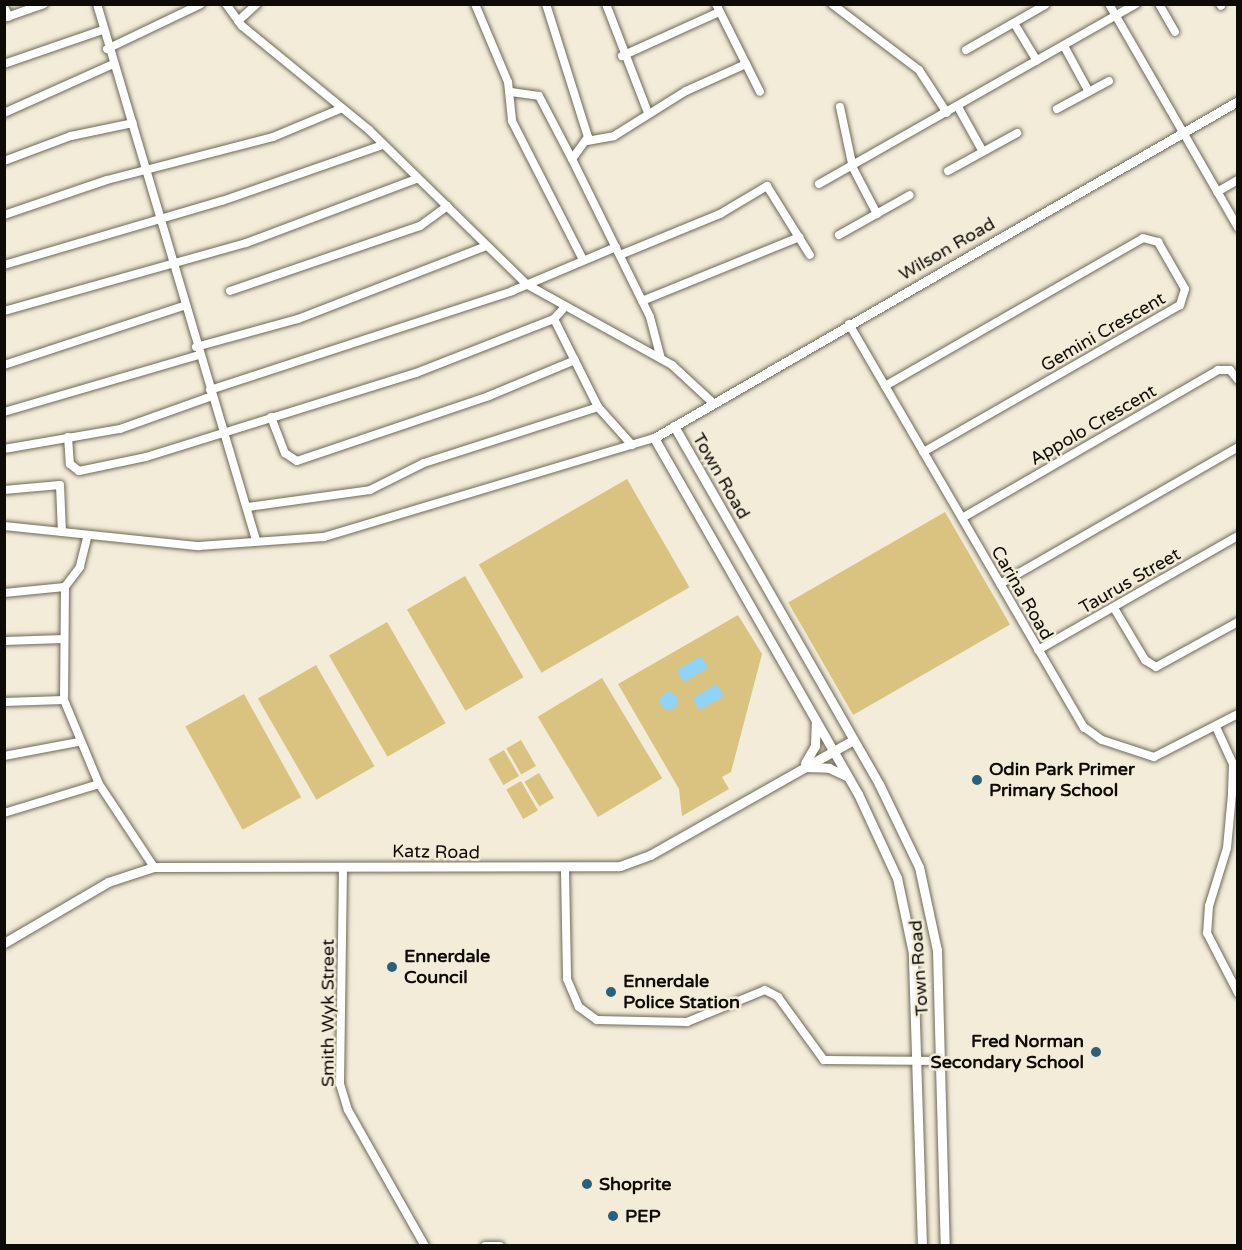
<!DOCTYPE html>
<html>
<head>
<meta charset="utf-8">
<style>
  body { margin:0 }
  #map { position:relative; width:1242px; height:1250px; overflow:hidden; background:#f2ecd9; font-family:"Varela Round",sans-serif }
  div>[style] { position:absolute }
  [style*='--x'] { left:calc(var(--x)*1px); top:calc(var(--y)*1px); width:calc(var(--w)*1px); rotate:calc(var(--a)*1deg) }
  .green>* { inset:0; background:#dac281; transform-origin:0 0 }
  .water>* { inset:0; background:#90d3f6; transform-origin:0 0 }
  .round { border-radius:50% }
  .roads { filter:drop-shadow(0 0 2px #6e6858) drop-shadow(0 0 2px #6e6858) }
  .minor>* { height:8px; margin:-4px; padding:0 4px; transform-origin:4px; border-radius:4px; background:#fff }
  .tertiary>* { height:9px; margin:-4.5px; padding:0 4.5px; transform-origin:4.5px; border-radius:4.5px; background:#fff }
  .dots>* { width:16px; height:16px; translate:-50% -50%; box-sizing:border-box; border:3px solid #f2ecd9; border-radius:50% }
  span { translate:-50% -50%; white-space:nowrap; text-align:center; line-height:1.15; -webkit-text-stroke:5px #f2ecd9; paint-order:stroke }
  .street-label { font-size:18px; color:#0e0b06 }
  .poi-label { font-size:18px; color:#0e0b06; font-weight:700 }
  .left { translate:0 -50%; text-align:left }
  .right { translate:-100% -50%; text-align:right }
  .frame { position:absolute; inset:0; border:6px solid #0e0b06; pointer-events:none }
</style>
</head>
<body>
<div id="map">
  <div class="green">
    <div style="left:627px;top:479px;width:125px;height:171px;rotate:60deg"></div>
    <div style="left:945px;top:512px;width:130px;height:181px;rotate:60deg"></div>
    <div style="left:465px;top:576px;width:117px;height:67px;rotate:60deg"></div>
    <div style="clip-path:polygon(738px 615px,762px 654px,731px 772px,722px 777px,729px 789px,682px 816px,679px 789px,618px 684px)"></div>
    <div style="left:387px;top:622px;width:117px;height:67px;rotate:60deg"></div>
    <div style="left:316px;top:665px;width:117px;height:67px;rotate:60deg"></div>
    <div style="left:602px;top:678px;width:117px;height:75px;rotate:59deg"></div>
    <div style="left:244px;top:694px;width:118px;height:67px;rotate:61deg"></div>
    <div style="left:521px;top:740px;width:30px;height:17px;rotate:60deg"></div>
    <div style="left:504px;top:750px;width:30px;height:18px;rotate:60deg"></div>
    <div style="left:539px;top:773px;width:29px;height:17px;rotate:59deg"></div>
    <div style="left:521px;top:781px;width:34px;height:17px;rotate:60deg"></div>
  </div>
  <div class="water">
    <div style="left:701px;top:656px;width:14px;height:28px;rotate:60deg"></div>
    <div style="left:717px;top:684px;width:14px;height:28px;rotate:60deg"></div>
    <div class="round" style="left:660px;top:692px;width:18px;height:18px"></div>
  </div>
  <div class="roads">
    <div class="minor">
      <div style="--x:97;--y:4;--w:559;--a:73.48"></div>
      <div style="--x:226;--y:4;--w:27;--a:54"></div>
      <div style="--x:242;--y:26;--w:164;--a:39.3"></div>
      <div style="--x:369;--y:130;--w:220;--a:44.4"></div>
      <div style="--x:526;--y:284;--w:167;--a:29"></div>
      <div style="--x:672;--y:365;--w:56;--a:42.8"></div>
      <div style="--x:475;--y:4;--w:85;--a:67.1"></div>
      <div style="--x:508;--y:82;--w:39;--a:84"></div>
      <div style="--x:512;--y:121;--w:156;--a:62.9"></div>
      <div style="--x:546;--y:4;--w:139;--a:72.5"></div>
      <div style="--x:588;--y:137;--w:27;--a:126"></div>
      <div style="--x:572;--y:159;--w:176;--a:63.7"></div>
      <div style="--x:650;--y:317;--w:43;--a:75.3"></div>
      <div style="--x:606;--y:4;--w:117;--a:68.9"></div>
      <div style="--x:716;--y:4;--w:98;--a:63.4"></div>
      <div style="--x:832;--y:4;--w:109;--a:37.2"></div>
      <div style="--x:919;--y:70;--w:51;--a:56.9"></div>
      <div style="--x:1109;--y:4;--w:258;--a:60"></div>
      <div style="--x:1159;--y:4;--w:32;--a:60"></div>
      <div style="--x:1220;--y:4;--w:2;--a:63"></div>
      <div style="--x:4;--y:7;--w:11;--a:63"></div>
      <div style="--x:4;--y:18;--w:42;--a:-19.3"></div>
      <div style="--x:238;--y:21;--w:25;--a:-42"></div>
      <div style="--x:1014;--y:23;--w:44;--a:58.8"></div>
      <div style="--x:1064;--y:46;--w:52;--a:61.5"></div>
      <div style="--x:107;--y:49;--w:104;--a:-25.6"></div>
      <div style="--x:966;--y:50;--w:91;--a:-29.7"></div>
      <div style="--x:622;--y:56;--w:107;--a:-24.4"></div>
      <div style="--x:4;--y:64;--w:105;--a:-19"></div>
      <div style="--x:511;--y:92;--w:28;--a:8"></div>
      <div style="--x:539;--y:96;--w:71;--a:62.4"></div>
      <div style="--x:840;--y:107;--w:62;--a:78"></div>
      <div style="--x:853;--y:168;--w:52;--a:62.4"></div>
      <div style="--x:958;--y:107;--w:51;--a:60.9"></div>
      <div style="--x:1057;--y:109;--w:59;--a:-28.3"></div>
      <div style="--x:4;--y:113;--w:117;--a:-24.2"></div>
      <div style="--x:587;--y:141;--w:27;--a:-10"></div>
      <div style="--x:614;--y:136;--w:85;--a:-32"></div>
      <div style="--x:686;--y:91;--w:66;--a:-24.2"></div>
      <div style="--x:4;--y:161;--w:72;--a:-20.5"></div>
      <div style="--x:71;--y:136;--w:63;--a:-11.8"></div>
      <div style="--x:948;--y:171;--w:79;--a:-28.8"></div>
      <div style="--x:819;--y:184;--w:365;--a:-29.6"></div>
      <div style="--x:1217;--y:192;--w:24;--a:-30"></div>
      <div style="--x:4;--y:215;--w:109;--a:-18.8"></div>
      <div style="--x:107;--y:180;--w:171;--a:-14.5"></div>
      <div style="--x:273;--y:137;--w:73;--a:-22.7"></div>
      <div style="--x:839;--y:235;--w:81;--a:-29.4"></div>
      <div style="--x:620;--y:255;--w:108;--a:-22.3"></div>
      <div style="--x:720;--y:214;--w:55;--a:-30.8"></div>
      <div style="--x:767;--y:186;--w:81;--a:58.1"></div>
      <div style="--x:4;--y:265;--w:227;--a:-16.4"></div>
      <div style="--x:222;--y:201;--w:167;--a:-19.2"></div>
      <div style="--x:230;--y:291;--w:201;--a:-18.9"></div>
      <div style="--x:420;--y:226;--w:34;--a:-36"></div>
      <div style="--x:642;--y:301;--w:170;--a:-22.1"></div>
      <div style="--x:4;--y:311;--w:251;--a:-15.7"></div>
      <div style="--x:246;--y:243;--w:182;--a:-20.6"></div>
      <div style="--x:554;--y:319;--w:98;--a:63.4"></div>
      <div style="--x:598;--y:407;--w:51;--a:48.2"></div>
      <div style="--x:849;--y:324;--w:467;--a:59.8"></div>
      <div style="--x:1084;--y:727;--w:22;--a:36"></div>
      <div style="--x:1102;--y:740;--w:55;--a:18.1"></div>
      <div style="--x:1154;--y:757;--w:94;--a:-27.1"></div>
      <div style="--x:196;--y:347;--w:106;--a:-15.4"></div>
      <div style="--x:298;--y:319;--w:202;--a:-21.2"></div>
      <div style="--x:4;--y:365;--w:188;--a:-18.2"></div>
      <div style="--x:885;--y:386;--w:297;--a:-29.8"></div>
      <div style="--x:1143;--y:238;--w:16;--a:15"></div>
      <div style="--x:1158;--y:242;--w:54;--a:60.1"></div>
      <div style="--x:1185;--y:289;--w:17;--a:107"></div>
      <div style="--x:1180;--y:305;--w:296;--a:150.2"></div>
      <div style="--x:210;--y:390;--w:318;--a:-18.1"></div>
      <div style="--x:512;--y:291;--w:113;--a:-22.9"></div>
      <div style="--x:4;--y:412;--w:203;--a:-16.3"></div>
      <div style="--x:271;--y:417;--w:39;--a:69"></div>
      <div style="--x:285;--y:453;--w:14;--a:34"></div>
      <div style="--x:297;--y:461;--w:203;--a:-18.7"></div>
      <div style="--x:489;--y:396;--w:93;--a:-22.7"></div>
      <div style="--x:68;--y:437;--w:27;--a:86"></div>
      <div style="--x:70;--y:464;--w:11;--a:38"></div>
      <div style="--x:79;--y:471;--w:68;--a:-11.8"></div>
      <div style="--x:146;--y:457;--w:283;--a:-17.3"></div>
      <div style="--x:416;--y:373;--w:148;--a:-21.4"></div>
      <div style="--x:554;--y:319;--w:15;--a:-48"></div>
      <div style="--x:4;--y:449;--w:118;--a:-9.8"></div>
      <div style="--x:120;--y:429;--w:98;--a:-19.7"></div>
      <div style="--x:4;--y:490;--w:56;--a:-5.1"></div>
      <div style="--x:60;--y:485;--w:47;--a:87.6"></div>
      <div style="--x:248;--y:507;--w:123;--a:-7.9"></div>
      <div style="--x:370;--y:490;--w:60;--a:-26.6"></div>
      <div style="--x:424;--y:463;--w:183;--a:-17.8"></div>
      <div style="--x:962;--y:518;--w:296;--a:-30"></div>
      <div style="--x:1218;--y:370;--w:12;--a:0"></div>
      <div style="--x:1230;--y:370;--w:13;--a:51"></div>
      <div style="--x:4;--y:526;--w:196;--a:5.9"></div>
      <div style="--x:199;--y:546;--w:125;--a:-4.1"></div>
      <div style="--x:324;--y:537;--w:345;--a:-16.7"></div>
      <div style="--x:87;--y:538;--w:30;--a:104"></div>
      <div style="--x:80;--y:567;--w:25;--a:127"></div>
      <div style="--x:65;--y:587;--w:113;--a:90.5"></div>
      <div style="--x:64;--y:700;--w:91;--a:67.4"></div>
      <div style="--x:99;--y:784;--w:100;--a:56.5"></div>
      <div style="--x:1000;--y:584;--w:275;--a:-29.9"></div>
      <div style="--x:4;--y:593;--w:61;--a:-5.6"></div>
      <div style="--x:1114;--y:608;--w:61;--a:59.2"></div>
      <div style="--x:1145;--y:660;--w:13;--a:32"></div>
      <div style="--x:1156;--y:667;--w:94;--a:-28.8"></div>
      <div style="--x:4;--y:641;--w:60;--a:-1.9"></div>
      <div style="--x:1038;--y:650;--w:230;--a:-29.7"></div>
      <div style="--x:4;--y:702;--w:60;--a:-1.9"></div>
      <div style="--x:1216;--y:727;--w:41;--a:65.3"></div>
      <div style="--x:1233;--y:764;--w:30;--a:92"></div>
      <div style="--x:1232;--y:794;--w:54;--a:95.3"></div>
      <div style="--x:1227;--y:848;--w:61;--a:107.2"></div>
      <div style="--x:1209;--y:906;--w:27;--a:94"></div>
      <div style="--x:1207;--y:933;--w:68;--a:62.7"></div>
      <div style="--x:4;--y:756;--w:75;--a:-10.7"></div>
      <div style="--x:4;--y:813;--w:99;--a:-17"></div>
      <div style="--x:343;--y:868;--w:216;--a:90.8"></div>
      <div style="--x:340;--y:1084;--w:27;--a:73"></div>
      <div style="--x:348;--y:1110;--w:156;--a:60.5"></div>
      <div style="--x:565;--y:871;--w:108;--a:88.9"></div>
      <div style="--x:567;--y:979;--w:30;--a:67"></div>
      <div style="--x:579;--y:1007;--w:22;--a:36"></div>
      <div style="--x:597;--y:1020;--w:90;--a:1.3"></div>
      <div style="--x:687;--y:1022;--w:84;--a:-22.3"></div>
      <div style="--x:765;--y:990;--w:15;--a:28"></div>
      <div style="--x:778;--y:997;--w:78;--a:53.9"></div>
      <div style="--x:824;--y:1060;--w:117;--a:0.5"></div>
      <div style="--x:485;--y:1246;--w:15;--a:0"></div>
    </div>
    <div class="tertiary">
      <div style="--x:674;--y:426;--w:413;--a:60.2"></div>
      <div style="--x:879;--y:784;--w:92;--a:64.3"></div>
      <div style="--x:919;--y:867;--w:85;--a:77.8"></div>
      <div style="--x:937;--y:950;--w:296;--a:88.5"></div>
      <div style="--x:805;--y:763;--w:20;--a:-60"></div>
      <div style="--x:815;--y:746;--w:23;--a:-88"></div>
      <div style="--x:805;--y:767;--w:24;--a:2"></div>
      <div style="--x:829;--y:768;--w:19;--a:25"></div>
      <div style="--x:4;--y:943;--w:121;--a:-30.4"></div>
      <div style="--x:108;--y:882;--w:48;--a:-18.1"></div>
      <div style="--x:154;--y:867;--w:466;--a:-0.1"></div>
      <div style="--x:620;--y:866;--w:32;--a:-20"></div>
      <div style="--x:650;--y:855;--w:233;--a:-29.5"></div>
      <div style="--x:922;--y:1246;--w:293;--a:-91.8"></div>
      <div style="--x:913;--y:953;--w:77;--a:-102"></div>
      <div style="--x:897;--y:878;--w:93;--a:-114.9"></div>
      <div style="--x:858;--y:794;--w:410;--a:-119.8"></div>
      <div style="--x:654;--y:438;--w:674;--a:-29.99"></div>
    </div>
  </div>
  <div class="dots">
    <div style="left:977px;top:780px;background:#29607b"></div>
    <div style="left:392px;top:967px;background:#29607b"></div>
    <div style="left:611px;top:992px;background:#29607b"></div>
    <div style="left:1096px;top:1052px;background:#29607b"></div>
    <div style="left:587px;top:1184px;background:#29607b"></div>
    <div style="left:613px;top:1216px;background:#29607b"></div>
  </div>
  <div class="street-label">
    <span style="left:947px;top:249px;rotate:-30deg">Wilson Road</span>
    <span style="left:1103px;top:332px;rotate:-30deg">Gemini Crescent</span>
    <span style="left:1093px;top:425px;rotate:-30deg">Appolo Crescent</span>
    <span style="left:721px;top:476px;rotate:60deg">Town Road</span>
    <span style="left:1130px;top:581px;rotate:-30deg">Taurus Street</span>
    <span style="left:1022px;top:593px;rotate:60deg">Carina Road</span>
    <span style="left:436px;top:852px;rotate:1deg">Katz Road</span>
    <span style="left:919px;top:968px;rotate:-94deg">Town Road</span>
    <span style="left:328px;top:1013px;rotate:-90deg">Smith Wyk Street</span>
  </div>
  <div class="poi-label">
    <span class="left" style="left:989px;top:780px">Odin Park Primer<br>Primary School</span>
    <span class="left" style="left:404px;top:967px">Ennerdale<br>Council</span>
    <span class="left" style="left:623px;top:992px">Ennerdale<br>Police Station</span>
    <span class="right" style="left:1084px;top:1052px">Fred Norman<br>Secondary School</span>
    <span class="left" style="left:599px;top:1184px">Shoprite</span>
    <span class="left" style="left:625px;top:1216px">PEP</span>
  </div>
  <div class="frame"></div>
</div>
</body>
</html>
